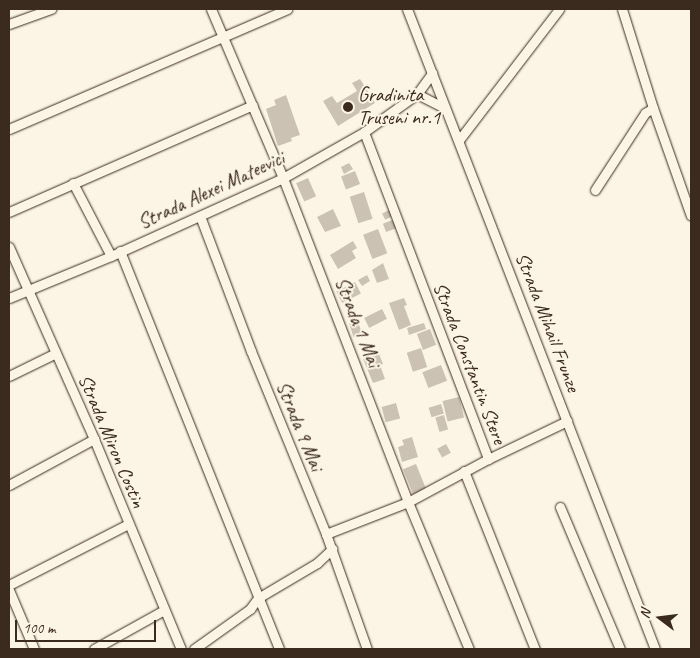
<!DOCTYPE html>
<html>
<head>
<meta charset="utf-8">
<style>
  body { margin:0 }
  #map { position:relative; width:700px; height:658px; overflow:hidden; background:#fcf5e5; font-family:Caveat,sans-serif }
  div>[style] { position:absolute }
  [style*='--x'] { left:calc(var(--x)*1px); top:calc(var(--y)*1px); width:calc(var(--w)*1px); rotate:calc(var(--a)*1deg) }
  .building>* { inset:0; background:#ccc2b3; transform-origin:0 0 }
  .roads { filter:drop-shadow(0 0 1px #3b2a1e) drop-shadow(0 0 1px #3b2a1e) }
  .minor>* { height:9px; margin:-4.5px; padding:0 4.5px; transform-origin:4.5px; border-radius:4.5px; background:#fcf5e5 }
  .dots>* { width:14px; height:14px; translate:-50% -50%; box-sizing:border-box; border:2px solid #fcf5e5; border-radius:50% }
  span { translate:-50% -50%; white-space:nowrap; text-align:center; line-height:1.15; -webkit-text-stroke:4px #fcf5e5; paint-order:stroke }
  .poi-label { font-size:20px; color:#3b2a1e }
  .left { translate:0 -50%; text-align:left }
  .street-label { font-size:20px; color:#3b2a1e }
  .frame { position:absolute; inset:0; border:10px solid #3b2a1e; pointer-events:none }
  .north { position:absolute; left:635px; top:593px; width:50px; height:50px; -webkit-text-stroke:4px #fcf5e5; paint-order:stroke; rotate:285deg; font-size:14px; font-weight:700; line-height:20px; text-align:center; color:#3b2a1e }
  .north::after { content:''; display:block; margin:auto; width:18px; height:22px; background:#3b2a1e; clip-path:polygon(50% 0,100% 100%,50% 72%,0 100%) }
  .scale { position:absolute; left:15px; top:620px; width:141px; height:22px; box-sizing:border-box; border:2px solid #3b2a1e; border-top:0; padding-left:6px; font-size:15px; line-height:18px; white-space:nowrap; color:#3b2a1e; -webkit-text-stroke:4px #fcf5e5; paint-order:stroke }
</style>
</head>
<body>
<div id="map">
  <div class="building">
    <div style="clip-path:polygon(360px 79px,375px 103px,338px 126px,323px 101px,332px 96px,337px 103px,357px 91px,352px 83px)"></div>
    <div style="clip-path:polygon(286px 95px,300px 135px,291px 138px,292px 141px,278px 146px,266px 109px,276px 105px,274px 100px)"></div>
    <div style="clip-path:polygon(349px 163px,353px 169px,344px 174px,341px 167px)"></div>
    <div style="left:355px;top:171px;width:14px;height:15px;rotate:69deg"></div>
    <div style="left:308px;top:178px;width:20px;height:13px;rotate:66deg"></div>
    <div style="left:364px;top:192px;width:28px;height:15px;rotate:72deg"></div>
    <div style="clip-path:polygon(333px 209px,341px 226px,325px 232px,317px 217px)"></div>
    <div style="left:391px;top:209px;width:7px;height:10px;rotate:63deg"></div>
    <div style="left:395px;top:219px;width:9px;height:13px;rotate:69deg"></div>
    <div style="left:378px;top:229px;width:26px;height:16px;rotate:69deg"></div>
    <div style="clip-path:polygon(353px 241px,357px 248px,352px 251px,356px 258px,338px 269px,330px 255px)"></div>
    <div style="clip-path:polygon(383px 263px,389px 279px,377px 283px,372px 270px)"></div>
    <div style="clip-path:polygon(367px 275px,370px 281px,362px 286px,358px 280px)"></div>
    <div style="left:355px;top:282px;width:13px;height:21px;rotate:63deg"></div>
    <div style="clip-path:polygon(404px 298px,407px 305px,404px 306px,411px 325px,399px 330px,389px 303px)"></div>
    <div style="left:382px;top:309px;width:11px;height:20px;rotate:63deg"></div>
    <div style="left:358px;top:321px;width:14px;height:9px;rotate:73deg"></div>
    <div style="clip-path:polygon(424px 323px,426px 329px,409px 335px,407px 328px)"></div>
    <div style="left:430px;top:329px;width:17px;height:14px;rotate:69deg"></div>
    <div style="left:421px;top:348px;width:20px;height:15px;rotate:72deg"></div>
    <div style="clip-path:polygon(379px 354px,383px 364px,380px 365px,385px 379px,373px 383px,363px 359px)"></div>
    <div style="left:441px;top:365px;width:17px;height:20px;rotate:69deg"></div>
    <div style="left:459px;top:397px;width:21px;height:17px;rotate:76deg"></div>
    <div style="left:396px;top:403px;width:16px;height:15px;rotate:75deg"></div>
    <div style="left:441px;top:404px;width:10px;height:13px;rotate:73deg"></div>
    <div style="left:444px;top:415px;width:15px;height:9px;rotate:74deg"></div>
    <div style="clip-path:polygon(412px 437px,418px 457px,402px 462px,398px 447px,404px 445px,402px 440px)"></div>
    <div style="left:446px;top:444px;width:10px;height:10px;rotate:61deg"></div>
    <div style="left:416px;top:464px;width:27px;height:14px;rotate:68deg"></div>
  </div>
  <div class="roads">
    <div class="minor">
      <div style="--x:211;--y:9;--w:184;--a:66.9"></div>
      <div style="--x:283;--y:178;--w:347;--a:68.9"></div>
      <div style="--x:408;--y:502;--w:159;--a:67.5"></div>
      <div style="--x:407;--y:9;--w:686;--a:68.82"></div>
      <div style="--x:622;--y:9;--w:104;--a:72.6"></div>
      <div style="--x:653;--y:108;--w:114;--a:70.6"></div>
      <div style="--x:9;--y:24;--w:45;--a:-19.7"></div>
      <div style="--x:417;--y:94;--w:31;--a:27"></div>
      <div style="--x:9;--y:129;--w:303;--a:-23.3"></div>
      <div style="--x:364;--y:132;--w:350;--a:69.2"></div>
      <div style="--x:459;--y:140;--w:165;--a:-52.6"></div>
      <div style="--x:73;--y:183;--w:82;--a:62.5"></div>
      <div style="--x:595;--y:190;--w:92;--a:-57"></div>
      <div style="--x:645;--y:113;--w:9;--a:-32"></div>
      <div style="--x:9;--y:212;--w:266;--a:-23.7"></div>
      <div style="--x:200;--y:216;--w:144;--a:69.3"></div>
      <div style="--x:251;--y:351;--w:198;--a:67.7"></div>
      <div style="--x:326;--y:534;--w:122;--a:70.4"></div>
      <div style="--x:9;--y:247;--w:210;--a:66.1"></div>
      <div style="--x:94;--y:439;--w:227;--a:67.5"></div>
      <div style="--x:120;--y:251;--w:429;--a:68.2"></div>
      <div style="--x:9;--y:298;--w:110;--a:-22.4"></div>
      <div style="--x:111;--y:256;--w:189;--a:-24.4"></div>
      <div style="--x:283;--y:178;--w:93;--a:-29.6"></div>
      <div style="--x:364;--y:132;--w:65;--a:-35.6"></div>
      <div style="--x:417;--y:94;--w:26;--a:-54"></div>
      <div style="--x:9;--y:376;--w:52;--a:-26.1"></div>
      <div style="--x:464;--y:471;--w:192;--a:68.3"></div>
      <div style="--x:9;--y:485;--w:97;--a:-28.4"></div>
      <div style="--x:560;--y:507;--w:154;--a:67.1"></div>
      <div style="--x:326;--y:534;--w:88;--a:-21.3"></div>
      <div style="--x:408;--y:502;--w:91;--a:-28.3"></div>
      <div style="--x:488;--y:459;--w:88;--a:-25.7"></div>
      <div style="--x:9;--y:585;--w:134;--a:-27.1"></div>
      <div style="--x:9;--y:590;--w:64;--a:67"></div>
      <div style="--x:94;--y:649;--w:80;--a:-29.1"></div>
      <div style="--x:194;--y:649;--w:69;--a:-35.5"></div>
      <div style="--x:250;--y:609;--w:14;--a:-54"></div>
      <div style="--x:258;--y:598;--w:69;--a:-30.7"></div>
      <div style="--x:317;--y:563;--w:21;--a:-43"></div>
    </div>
  </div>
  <div class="dots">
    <div style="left:348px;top:107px;background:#3b2a1e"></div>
  </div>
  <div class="poi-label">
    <span class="left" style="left:358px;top:106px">Gradinita<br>Truseni nr.1</span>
  </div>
  <div class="street-label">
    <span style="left:211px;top:190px;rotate:-25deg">Strada Alexei Mateevici</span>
    <span style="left:358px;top:322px;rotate:69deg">Strada 1 Mai</span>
    <span style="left:548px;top:322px;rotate:69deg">Strada Mihail Frunze</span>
    <span style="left:470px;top:363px;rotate:69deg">Strada Constantin Stere</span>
    <span style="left:300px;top:426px;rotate:68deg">Strada 9 Mai</span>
    <span style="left:112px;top:441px;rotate:67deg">Strada Miron Costin</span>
  </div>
  <div class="frame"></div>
  <div class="north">N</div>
  <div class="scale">100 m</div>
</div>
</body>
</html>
